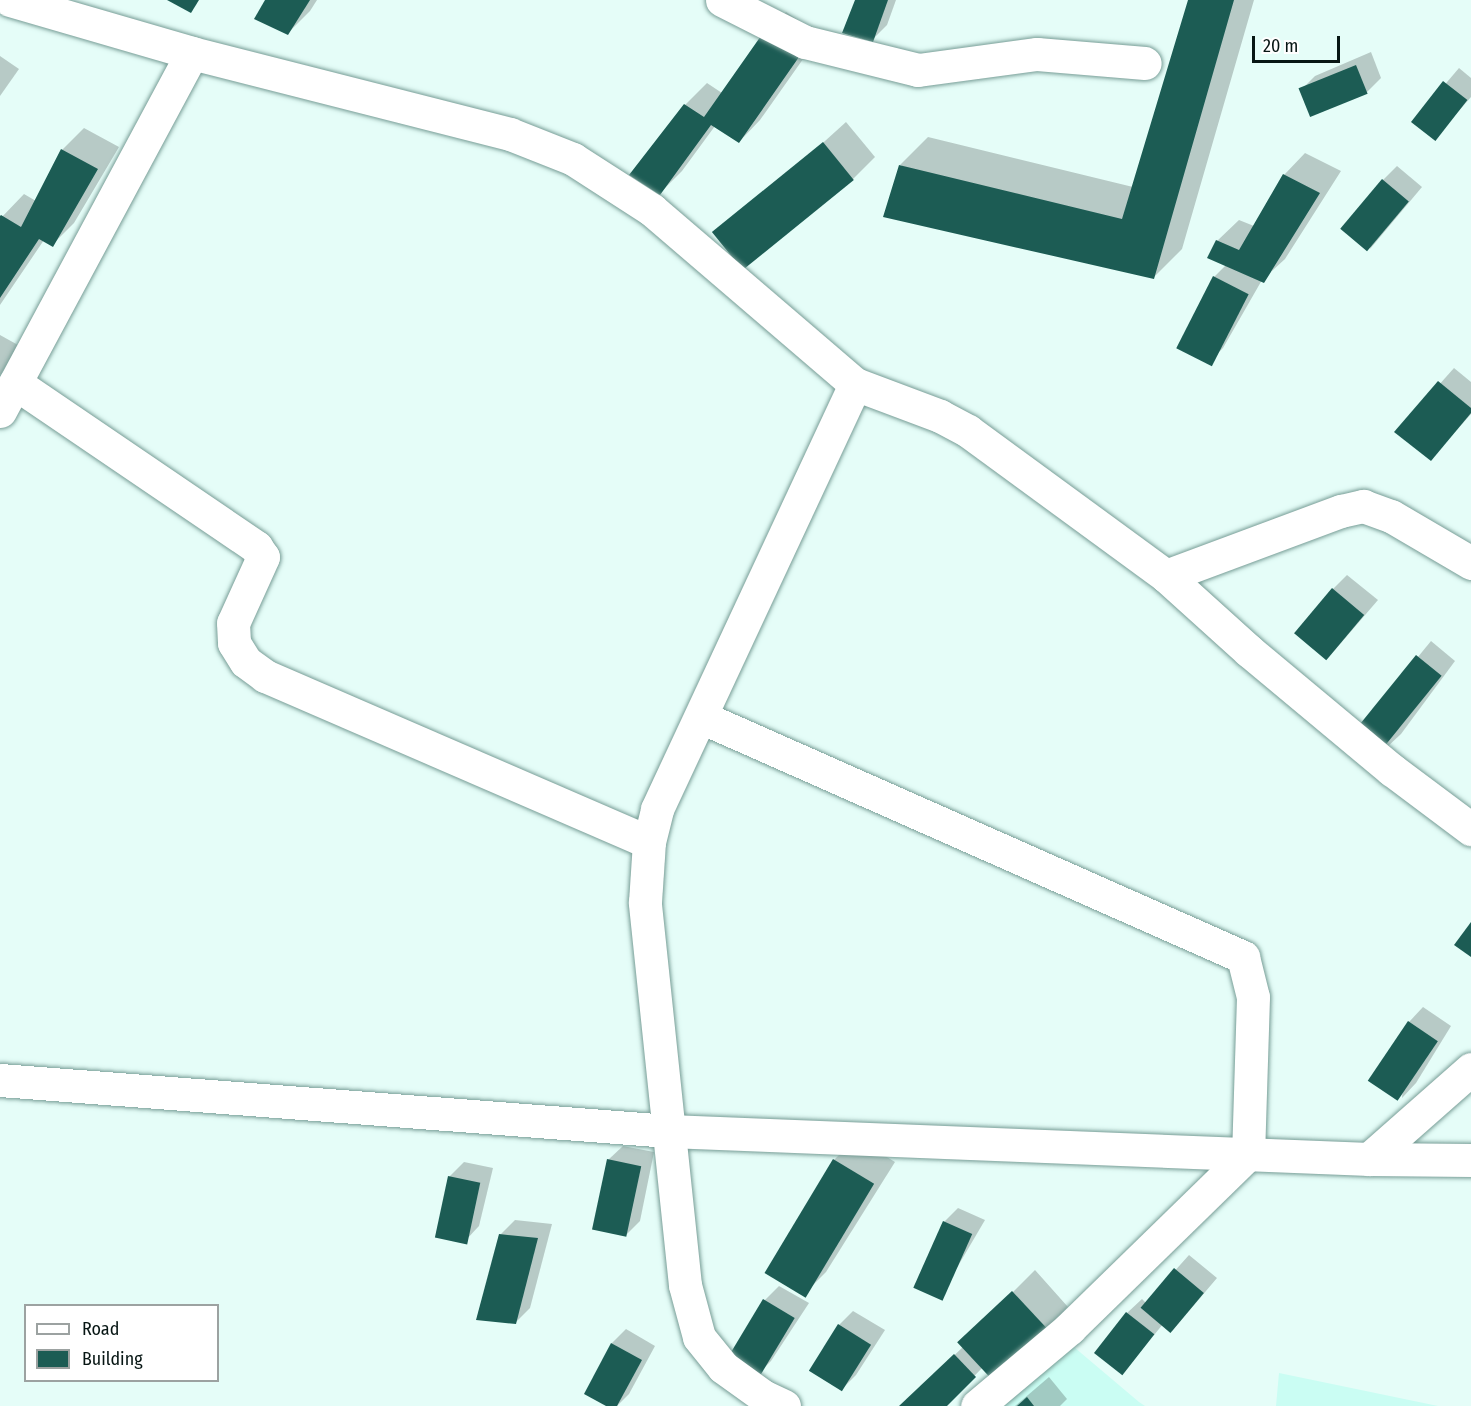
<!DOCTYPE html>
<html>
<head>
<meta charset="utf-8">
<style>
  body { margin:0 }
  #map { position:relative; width:1471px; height:1406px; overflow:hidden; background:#e5fdf8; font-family:"Fira Sans Condensed",sans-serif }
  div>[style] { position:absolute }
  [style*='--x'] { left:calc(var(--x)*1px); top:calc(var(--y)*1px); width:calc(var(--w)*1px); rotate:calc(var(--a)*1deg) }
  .built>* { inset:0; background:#cafdf3 }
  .shadow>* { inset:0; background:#0003 }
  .building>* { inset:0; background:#1c5c54; transform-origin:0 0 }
  .roads { filter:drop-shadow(0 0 2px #779d96) drop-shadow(0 0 2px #779d96) }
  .minor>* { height:33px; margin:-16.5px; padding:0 16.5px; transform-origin:16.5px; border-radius:16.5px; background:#fff }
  span { translate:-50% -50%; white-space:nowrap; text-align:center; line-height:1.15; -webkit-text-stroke:6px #fff; paint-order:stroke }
  .legend { position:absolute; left:24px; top:1304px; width:195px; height:78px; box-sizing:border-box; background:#fff; border:2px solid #9ca2a1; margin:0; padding:8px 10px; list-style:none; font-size:18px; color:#071614 }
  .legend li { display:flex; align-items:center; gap:12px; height:30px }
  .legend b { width:30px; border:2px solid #9ca2a1 }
  .scale { position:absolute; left:1252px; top:36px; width:88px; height:27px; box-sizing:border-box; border:3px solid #071614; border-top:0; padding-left:8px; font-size:18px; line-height:21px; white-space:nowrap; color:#071614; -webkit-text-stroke:4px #fff; paint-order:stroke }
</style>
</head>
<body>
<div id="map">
  <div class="built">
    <div style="clip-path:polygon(1068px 1342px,1139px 1402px,1145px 1406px,998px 1406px)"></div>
    <div style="clip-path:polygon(1279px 1373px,1438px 1406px,1276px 1406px)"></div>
  </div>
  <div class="shadow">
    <div style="clip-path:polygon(267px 0,317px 0,310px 11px,288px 33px)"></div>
    <div style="clip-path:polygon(856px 0,896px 0,887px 25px,872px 40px)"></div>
    <div style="clip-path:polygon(1189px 0,1254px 0,1182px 249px,1154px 277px,900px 165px,928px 137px,1133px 187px)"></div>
    <div style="clip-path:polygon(786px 12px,820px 35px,760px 120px,739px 142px,715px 126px,682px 171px,660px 193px,631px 174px,685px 105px,707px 83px,722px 93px,765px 34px)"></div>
    <div style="clip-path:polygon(1371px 52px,1381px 78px,1367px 92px,1300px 91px,1315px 76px)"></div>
    <div style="clip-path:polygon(0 56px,19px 69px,0 96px)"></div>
    <div style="clip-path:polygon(1459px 68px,1471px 78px,1471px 97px,1434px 139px,1413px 122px)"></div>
    <div style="clip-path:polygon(846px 122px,875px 157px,853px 179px,741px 217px)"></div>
    <div style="clip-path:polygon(84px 128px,119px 147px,74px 223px,52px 245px,44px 240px,0 305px,0 219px,24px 194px,36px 201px,62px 150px)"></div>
    <div style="clip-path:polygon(1305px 153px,1341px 171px,1285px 259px,1262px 280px,1223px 348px,1209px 362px,1214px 277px,1226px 265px,1217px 241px,1239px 220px,1254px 226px,1284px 175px)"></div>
    <div style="clip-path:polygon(1397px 166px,1422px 187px,1370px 249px,1383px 180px)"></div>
    <div style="clip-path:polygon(0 335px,18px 345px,0 376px)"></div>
    <div style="clip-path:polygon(1454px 368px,1471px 382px,1471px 414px,1431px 459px,1397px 432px)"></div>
    <div style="clip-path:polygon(1347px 575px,1378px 600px,1328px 658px,1333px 589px)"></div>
    <div style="clip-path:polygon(1431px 641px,1455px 661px,1401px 734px,1386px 748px,1359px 729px)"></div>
    <div style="clip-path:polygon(1423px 1007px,1451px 1026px,1416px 1083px,1402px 1098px,1409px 1022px)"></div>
    <div style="clip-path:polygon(856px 1138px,895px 1162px,826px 1272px,804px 1294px,834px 1160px)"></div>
    <div style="clip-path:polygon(623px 1146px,654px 1152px,640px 1221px,626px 1235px,608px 1160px)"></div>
    <div style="clip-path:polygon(464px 1162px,493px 1168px,479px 1226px,465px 1241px,449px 1177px)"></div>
    <div style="clip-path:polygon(958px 1208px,985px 1220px,948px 1283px,934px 1297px,944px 1222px)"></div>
    <div style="clip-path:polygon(515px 1220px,552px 1224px,530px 1308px,515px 1323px,500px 1235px)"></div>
    <div style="clip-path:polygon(1189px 1255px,1217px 1278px,1172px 1331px,1163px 1324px,1124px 1372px,1127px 1313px,1142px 1299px,1146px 1303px)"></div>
    <div style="clip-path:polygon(1035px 1270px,1068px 1307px,1019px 1358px,984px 1366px,945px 1406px,901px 1406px,964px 1346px,961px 1344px)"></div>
    <div style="clip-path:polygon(779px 1286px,809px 1303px,771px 1361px,757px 1375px,765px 1300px)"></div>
    <div style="clip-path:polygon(853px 1311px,885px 1330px,856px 1375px,842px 1389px,839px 1325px)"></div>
    <div style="clip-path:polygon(626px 1329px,655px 1346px,629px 1394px,617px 1406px,609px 1406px,612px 1343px)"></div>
    <div style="clip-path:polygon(1049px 1377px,1067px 1399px,1060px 1406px,1015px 1406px)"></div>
  </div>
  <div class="building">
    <div style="clip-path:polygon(167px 0,199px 0,191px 13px)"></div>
    <div style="clip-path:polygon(265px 0,310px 0,288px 35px,254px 19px)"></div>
    <div style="clip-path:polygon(855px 0,888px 0,873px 42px,842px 33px)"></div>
    <div style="clip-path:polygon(1188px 0,1234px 0,1154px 279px,883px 217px,899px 165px,1122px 219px)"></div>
    <div style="clip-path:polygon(763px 33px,799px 57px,739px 143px,711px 125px,660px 195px,629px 175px,684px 104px,704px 117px)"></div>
    <div style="left:1356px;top:65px;width:31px;height:62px;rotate:68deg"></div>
    <div style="left:1443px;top:81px;width:31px;height:52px;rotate:38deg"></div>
    <div style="left:823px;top:142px;width:49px;height:143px;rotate:51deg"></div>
    <div style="clip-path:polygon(61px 149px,98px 169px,53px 247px,39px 239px,0 298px,0 216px,1px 215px,21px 227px)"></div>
    <div style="clip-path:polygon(1283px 174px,1320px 193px,1264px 283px,1207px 258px,1216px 240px,1239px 250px)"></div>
    <div style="left:1382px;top:179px;width:35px;height:65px;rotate:40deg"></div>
    <div style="left:1213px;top:276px;width:40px;height:81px;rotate:27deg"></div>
    <div style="clip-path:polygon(1438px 381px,1471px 408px,1471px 413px,1431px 461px,1394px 432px)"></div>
    <div style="left:1332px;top:588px;width:42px;height:59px;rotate:40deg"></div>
    <div style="left:1416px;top:655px;width:33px;height:95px;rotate:39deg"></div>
    <div style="clip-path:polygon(1471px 922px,1471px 957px,1454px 945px)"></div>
    <div style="left:1408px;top:1021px;width:36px;height:72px;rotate:34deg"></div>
    <div style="left:607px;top:1159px;width:35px;height:72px;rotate:12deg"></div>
    <div style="left:833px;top:1159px;width:48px;height:133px;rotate:31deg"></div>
    <div style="left:448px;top:1176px;width:33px;height:63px;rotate:12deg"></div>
    <div style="left:943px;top:1221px;width:32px;height:73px;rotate:24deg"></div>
    <div style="clip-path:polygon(499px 1234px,538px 1238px,516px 1324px,476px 1320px)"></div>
    <div style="left:1174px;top:1268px;width:39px;height:52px;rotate:40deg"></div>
    <div style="left:1012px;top:1291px;width:52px;height:75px;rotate:47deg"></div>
    <div style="left:763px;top:1299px;width:37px;height:70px;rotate:31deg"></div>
    <div style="left:1126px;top:1312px;width:36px;height:52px;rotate:38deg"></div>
    <div style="left:838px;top:1324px;width:39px;height:55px;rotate:32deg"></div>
    <div style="clip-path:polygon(611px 1343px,642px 1360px,617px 1406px,606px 1406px,584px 1394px)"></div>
    <div style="clip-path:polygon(954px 1354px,976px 1377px,947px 1406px,899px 1406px)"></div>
    <div style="clip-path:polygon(1027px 1397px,1034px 1406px,1017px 1406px)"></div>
  </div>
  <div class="roads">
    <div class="minor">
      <div style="--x:10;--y:0;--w:190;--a:16.2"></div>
      <div style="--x:192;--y:53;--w:328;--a:14.3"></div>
      <div style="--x:510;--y:134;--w:68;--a:21.6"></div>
      <div style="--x:573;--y:159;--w:94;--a:32.8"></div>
      <div style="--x:652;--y:210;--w:267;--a:40.6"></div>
      <div style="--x:855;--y:384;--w:91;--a:20.6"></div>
      <div style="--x:940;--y:416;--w:32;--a:28"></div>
      <div style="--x:968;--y:431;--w:245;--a:36.2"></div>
      <div style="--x:1166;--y:576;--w:112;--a:42.1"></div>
      <div style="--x:1249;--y:651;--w:186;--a:39.8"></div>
      <div style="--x:1392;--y:770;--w:99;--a:36.8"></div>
      <div style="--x:722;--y:0;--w:93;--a:26.8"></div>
      <div style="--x:805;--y:42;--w:116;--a:13.9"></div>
      <div style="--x:918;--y:70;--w:120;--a:-7.7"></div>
      <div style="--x:1037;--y:54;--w:108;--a:4.8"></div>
      <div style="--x:15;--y:383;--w:292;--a:34.2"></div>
      <div style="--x:256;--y:547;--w:12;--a:55"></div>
      <div style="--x:263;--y:557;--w:72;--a:114.4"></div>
      <div style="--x:233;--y:623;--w:20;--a:87"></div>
      <div style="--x:234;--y:643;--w:22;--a:58"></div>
      <div style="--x:246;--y:662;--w:24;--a:36"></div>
      <div style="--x:265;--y:676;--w:418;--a:23.4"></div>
      <div style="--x:0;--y:411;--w:406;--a:-61.8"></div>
      <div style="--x:1166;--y:576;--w:187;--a:-20.4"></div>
      <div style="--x:1341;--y:511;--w:23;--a:-13"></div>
      <div style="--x:1363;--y:506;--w:30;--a:20"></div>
      <div style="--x:1391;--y:516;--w:93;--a:30.4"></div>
      <div style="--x:701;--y:717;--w:593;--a:23.88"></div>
      <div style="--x:1243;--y:957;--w:41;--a:76"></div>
      <div style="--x:1253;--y:997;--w:157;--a:91.8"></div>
      <div style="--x:1248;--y:1154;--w:249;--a:135.7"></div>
      <div style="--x:1070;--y:1328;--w:121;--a:140"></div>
      <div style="--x:0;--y:1080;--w:671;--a:4.36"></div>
      <div style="--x:669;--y:1131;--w:701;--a:2.29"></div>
      <div style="--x:1369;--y:1159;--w:102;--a:0.6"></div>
      <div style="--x:1369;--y:1159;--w:136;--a:-41.4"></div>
      <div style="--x:784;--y:1406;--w:23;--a:-155"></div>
      <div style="--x:763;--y:1396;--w:49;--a:-144.1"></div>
      <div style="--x:723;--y:1367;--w:38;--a:-129"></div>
      <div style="--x:699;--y:1337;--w:54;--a:-105.1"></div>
      <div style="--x:685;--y:1285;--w:385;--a:-96"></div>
      <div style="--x:645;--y:902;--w:60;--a:-86.2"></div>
      <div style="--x:649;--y:842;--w:34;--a:-76"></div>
      <div style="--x:657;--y:809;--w:469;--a:-65"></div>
    </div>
  </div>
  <ul class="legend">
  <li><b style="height:8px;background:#fff"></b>Road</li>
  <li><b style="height:16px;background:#1c5c54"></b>Building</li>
  </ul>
  <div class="scale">20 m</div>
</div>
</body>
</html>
